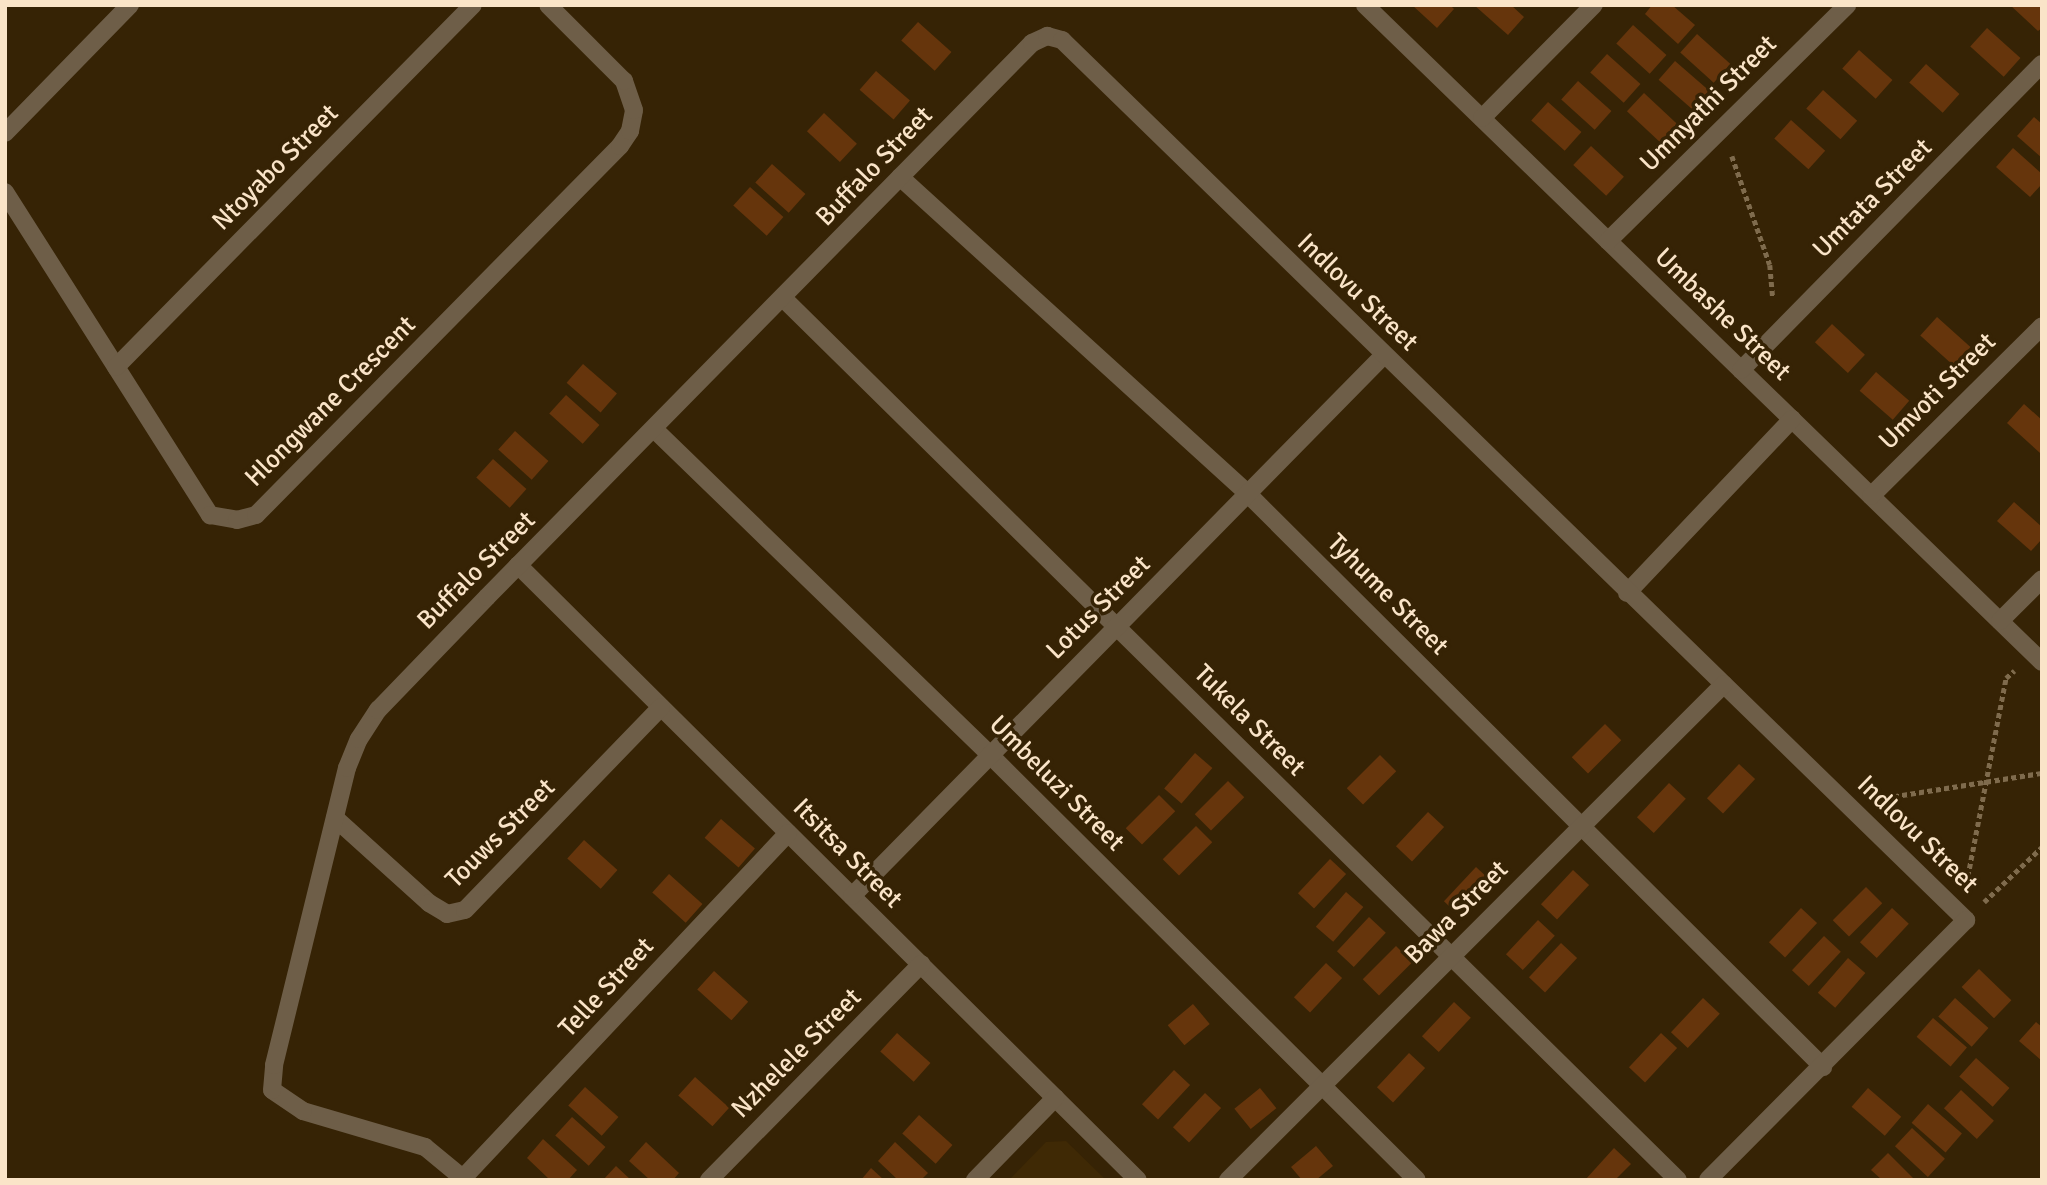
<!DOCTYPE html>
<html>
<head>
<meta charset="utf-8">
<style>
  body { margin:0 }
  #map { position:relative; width:2047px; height:1185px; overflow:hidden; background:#362305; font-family:Signika,sans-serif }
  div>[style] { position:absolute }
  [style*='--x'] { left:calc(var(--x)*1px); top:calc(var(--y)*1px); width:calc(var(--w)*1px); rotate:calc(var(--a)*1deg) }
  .built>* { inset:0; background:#3f2905 }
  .building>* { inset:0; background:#66350c; transform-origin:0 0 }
  .path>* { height:4.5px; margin-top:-2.25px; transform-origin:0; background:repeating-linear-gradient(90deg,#7f6b4d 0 5px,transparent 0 8.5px) }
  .minor>* { height:18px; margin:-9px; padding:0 9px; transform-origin:9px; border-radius:9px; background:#6e5e48 }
  .tertiary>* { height:18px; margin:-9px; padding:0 9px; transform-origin:9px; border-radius:9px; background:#6e5e48 }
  span { translate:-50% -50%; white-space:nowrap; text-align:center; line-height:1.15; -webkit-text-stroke:7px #362305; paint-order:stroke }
  .street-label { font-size:26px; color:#fae4c8 }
  .frame { position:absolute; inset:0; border:7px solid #fae4c8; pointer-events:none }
</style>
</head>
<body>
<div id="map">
  <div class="built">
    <div style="clip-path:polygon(1066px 1141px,1106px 1180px,1009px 1180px,1046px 1142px)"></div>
  </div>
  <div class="building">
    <div style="clip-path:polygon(1412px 5px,1450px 5px,1454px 9px,1437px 28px)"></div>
    <div style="clip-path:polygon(1474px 5px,1511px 5px,1524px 17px,1508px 35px)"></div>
    <div style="clip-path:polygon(1652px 5px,1672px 5px,1695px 25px,1678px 44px,1645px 14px)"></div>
    <div style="clip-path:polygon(2010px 5px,2042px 5px,2042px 28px,2038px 31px)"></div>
    <div style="left:918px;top:22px;width:45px;height:25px;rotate:42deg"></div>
    <div style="left:1633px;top:25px;width:45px;height:25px;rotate:42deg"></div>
    <div style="left:1987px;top:28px;width:45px;height:25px;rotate:42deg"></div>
    <div style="left:1697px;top:34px;width:45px;height:25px;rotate:42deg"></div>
    <div style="left:1859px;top:50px;width:45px;height:25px;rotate:42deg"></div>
    <div style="left:1607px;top:54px;width:45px;height:25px;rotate:42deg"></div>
    <div style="left:1675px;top:61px;width:45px;height:25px;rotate:41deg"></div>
    <div style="left:1926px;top:64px;width:45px;height:25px;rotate:42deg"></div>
    <div style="left:876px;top:71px;width:45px;height:25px;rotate:41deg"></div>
    <div style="left:1578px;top:81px;width:45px;height:25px;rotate:42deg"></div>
    <div style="left:1823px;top:90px;width:46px;height:25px;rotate:42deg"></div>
    <div style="left:1644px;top:93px;width:45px;height:25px;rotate:43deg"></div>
    <div style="left:1548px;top:102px;width:45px;height:25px;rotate:42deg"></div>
    <div style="left:824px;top:113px;width:45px;height:25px;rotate:43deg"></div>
    <div style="clip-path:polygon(2034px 117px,2042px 124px,2042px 158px,2017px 136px)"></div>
    <div style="left:1791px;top:120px;width:46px;height:25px;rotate:42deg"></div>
    <div style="left:1591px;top:146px;width:45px;height:26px;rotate:43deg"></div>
    <div style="clip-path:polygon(2013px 148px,2042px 174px,2042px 184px,2030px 197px,1996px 167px)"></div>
    <div style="left:772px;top:164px;width:45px;height:25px;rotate:42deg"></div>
    <div style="left:750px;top:187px;width:45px;height:25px;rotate:42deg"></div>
    <div style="left:1937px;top:317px;width:45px;height:25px;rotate:42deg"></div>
    <div style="left:1832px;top:324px;width:45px;height:25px;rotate:43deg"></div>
    <div style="left:583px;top:364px;width:45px;height:25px;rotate:41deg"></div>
    <div style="left:1876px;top:372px;width:44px;height:25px;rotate:41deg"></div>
    <div style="left:566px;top:395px;width:45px;height:25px;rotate:42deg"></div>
    <div style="clip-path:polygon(2024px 404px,2042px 420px,2040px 453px,2007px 423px)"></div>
    <div style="left:515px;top:431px;width:45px;height:25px;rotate:42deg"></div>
    <div style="left:493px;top:459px;width:45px;height:25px;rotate:42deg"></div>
    <div style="clip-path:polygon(2014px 502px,2042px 527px,2042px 539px,2031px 551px,1997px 521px)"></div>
    <div style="left:1605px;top:724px;width:23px;height:47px;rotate:45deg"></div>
    <div style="left:1195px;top:753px;width:23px;height:47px;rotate:41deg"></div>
    <div style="left:1380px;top:755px;width:23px;height:47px;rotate:45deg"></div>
    <div style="left:1739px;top:764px;width:22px;height:47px;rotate:43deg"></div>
    <div style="left:1228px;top:781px;width:23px;height:47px;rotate:45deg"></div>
    <div style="left:1669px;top:783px;width:23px;height:47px;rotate:43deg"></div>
    <div style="left:1159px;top:795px;width:23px;height:47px;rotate:45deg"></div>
    <div style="left:1428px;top:812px;width:22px;height:47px;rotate:43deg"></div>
    <div style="left:721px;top:819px;width:45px;height:25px;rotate:41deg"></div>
    <div style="left:1196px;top:826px;width:23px;height:47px;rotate:45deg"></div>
    <div style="left:584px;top:840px;width:45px;height:25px;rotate:42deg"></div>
    <div style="left:1330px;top:859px;width:22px;height:47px;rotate:43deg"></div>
    <div style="left:1476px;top:867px;width:22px;height:47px;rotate:43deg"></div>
    <div style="left:1573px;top:870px;width:22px;height:47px;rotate:43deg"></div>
    <div style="left:669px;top:874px;width:45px;height:25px;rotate:42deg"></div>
    <div style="left:1866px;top:887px;width:23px;height:47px;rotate:45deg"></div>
    <div style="left:1346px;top:892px;width:23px;height:46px;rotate:41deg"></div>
    <div style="left:1801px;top:908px;width:22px;height:47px;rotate:43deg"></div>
    <div style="left:1892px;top:908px;width:23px;height:47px;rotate:43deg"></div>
    <div style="left:1369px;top:917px;width:23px;height:47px;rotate:43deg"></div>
    <div style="left:1538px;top:920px;width:23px;height:47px;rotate:43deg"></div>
    <div style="left:1824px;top:936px;width:23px;height:47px;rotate:43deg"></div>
    <div style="left:1561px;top:943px;width:22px;height:47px;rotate:43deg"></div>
    <div style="left:1396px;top:946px;width:23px;height:47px;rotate:45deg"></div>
    <div style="left:1848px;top:958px;width:23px;height:46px;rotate:41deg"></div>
    <div style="left:1326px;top:963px;width:22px;height:47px;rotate:43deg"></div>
    <div style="left:1979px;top:969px;width:45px;height:25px;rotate:44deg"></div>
    <div style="left:714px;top:971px;width:46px;height:25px;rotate:42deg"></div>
    <div style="left:1703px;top:998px;width:23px;height:47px;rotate:43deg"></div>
    <div style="left:1955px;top:998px;width:45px;height:25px;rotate:42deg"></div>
    <div style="left:1454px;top:1002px;width:23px;height:47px;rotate:43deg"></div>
    <div style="left:1193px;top:1004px;width:26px;height:33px;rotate:50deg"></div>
    <div style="left:1933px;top:1018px;width:45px;height:25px;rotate:41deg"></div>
    <div style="clip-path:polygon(2036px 1022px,2042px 1027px,2042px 1061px,2019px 1041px)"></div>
    <div style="left:897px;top:1033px;width:45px;height:25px;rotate:42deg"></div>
    <div style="left:1661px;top:1033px;width:22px;height:47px;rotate:43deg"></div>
    <div style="left:1409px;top:1053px;width:22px;height:47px;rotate:43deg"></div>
    <div style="left:1976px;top:1058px;width:45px;height:25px;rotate:42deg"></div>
    <div style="left:1174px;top:1070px;width:22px;height:47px;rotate:43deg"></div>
    <div style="left:695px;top:1077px;width:46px;height:25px;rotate:42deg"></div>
    <div style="left:585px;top:1087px;width:45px;height:25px;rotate:42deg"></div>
    <div style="left:1260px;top:1088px;width:26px;height:33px;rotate:51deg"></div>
    <div style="left:1868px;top:1088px;width:44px;height:25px;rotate:41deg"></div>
    <div style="left:1961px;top:1090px;width:45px;height:25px;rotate:43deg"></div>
    <div style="left:1205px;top:1093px;width:22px;height:47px;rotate:43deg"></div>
    <div style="left:1928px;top:1104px;width:45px;height:25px;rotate:41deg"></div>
    <div style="left:919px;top:1115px;width:45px;height:25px;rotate:42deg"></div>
    <div style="left:572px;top:1117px;width:45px;height:25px;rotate:42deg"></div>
    <div style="left:1912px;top:1128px;width:45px;height:25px;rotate:43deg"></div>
    <div style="clip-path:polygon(543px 1139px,577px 1170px,568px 1180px,550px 1180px,527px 1158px)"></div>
    <div style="clip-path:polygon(646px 1142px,679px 1173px,673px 1180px,650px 1180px,629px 1161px)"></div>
    <div style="clip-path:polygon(895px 1142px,928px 1173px,921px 1180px,898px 1180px,878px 1161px)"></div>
    <div style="clip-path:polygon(1316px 1146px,1333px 1166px,1316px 1180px,1302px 1180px,1291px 1167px)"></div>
    <div style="clip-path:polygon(1614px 1148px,1631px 1164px,1615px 1180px,1585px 1180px)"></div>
    <div style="clip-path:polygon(1888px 1153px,1915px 1180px,1882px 1180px,1871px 1170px)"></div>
    <div style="clip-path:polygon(616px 1166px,631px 1180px,603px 1180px)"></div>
    <div style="clip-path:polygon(871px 1168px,884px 1180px,861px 1180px)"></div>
  </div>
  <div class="path">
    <div style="--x:1732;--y:156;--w:115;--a:70.8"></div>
    <div style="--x:1770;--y:265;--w:33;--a:85"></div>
    <div style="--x:1877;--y:799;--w:167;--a:-9"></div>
    <div style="--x:1966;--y:885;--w:211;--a:-79.1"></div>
    <div style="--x:2006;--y:678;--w:11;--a:-41"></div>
    <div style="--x:1984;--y:902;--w:80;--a:-43.5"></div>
  </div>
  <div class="minor">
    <div style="--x:1365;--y:5;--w:943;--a:44.14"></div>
    <div style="--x:1482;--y:118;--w:159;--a:-45.3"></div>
    <div style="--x:900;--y:177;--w:471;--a:42.3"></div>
    <div style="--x:1248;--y:494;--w:812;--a:44.9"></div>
    <div style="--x:5;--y:192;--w:383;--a:57.6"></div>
    <div style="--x:210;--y:515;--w:27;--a:10"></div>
    <div style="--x:237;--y:520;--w:20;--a:-15"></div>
    <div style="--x:256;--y:515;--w:518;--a:-45.39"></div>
    <div style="--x:620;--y:146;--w:18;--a:-56"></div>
    <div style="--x:630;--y:131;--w:21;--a:-79"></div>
    <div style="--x:634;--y:110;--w:31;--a:-109"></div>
    <div style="--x:624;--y:81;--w:107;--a:-135"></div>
    <div style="--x:1608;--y:241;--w:336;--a:-44.6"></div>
    <div style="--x:784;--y:299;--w:1255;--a:44.58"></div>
    <div style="--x:116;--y:367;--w:508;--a:-45.4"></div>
    <div style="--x:1741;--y:370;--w:429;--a:-45.5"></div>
    <div style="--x:654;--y:429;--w:468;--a:44.1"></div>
    <div style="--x:990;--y:755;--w:602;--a:44.87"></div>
    <div style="--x:1871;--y:496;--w:241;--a:-44.8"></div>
    <div style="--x:518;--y:565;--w:873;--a:44.77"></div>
    <div style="--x:1627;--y:593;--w:240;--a:-46.5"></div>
    <div style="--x:2000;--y:621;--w:59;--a:-45"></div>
    <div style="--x:335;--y:818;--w:127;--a:42.1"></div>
    <div style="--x:429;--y:903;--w:21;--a:31"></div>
    <div style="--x:447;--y:914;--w:18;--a:-13"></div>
    <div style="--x:465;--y:910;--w:282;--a:-46"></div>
    <div style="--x:852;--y:896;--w:757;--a:-45.48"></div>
    <div style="--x:463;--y:1178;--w:474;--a:-46.7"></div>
    <div style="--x:465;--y:1180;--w:52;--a:-140.5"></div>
    <div style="--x:425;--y:1147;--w:127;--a:-163.6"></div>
    <div style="--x:303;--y:1111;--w:37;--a:-146"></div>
    <div style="--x:272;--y:1090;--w:25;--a:-85"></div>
    <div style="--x:274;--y:1065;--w:306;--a:-76.2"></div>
    <div style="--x:347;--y:768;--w:31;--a:-68"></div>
    <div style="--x:359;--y:739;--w:35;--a:-57"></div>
    <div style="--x:378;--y:710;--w:157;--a:-46"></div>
    <div style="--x:487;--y:597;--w:777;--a:-45.47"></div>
    <div style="--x:1032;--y:43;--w:17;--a:-25"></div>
    <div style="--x:1047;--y:36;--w:16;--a:15"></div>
    <div style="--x:1062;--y:40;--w:1262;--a:44.23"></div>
    <div style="--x:1966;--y:920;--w:366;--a:134.8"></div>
    <div style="--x:709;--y:1180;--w:303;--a:-45.5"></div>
    <div style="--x:975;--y:1180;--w:115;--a:-45.7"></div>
    <div style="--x:1228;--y:1180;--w:701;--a:-45"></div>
  </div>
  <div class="tertiary">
    <div style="--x:5;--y:133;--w:179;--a:-45.7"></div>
  </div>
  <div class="street-label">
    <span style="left:1709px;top:104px;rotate:-45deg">Umnyathi Street</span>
    <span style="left:875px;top:167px;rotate:-46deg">Buffalo Street</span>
    <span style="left:276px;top:168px;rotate:-45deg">Ntoyabo Street</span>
    <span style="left:1873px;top:199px;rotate:-45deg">Umtata Street</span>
    <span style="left:1357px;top:293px;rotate:44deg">Indlovu Street</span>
    <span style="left:1722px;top:315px;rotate:44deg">Umbashe Street</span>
    <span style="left:1938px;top:392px;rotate:-45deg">Umvoti Street</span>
    <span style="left:331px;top:402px;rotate:-45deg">Hlongwane Crescent</span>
    <span style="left:477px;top:571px;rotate:-45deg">Buffalo Street</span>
    <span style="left:1387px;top:595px;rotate:45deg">Tyhume Street</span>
    <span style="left:1099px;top:608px;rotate:-45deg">Lotus Street</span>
    <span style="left:1249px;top:721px;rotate:45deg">Tukela Street</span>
    <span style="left:1056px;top:784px;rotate:45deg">Umbeluzi Street</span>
    <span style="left:501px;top:834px;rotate:-45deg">Touws Street</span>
    <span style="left:1917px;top:835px;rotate:44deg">Indlovu Street</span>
    <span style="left:847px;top:854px;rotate:45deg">Itsitsa Street</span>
    <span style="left:1457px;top:913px;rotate:-45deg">Bawa Street</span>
    <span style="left:607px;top:988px;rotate:-47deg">Telle Street</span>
    <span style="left:797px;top:1054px;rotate:-45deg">Nzhelele Street</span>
  </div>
  <div class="frame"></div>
</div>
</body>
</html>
